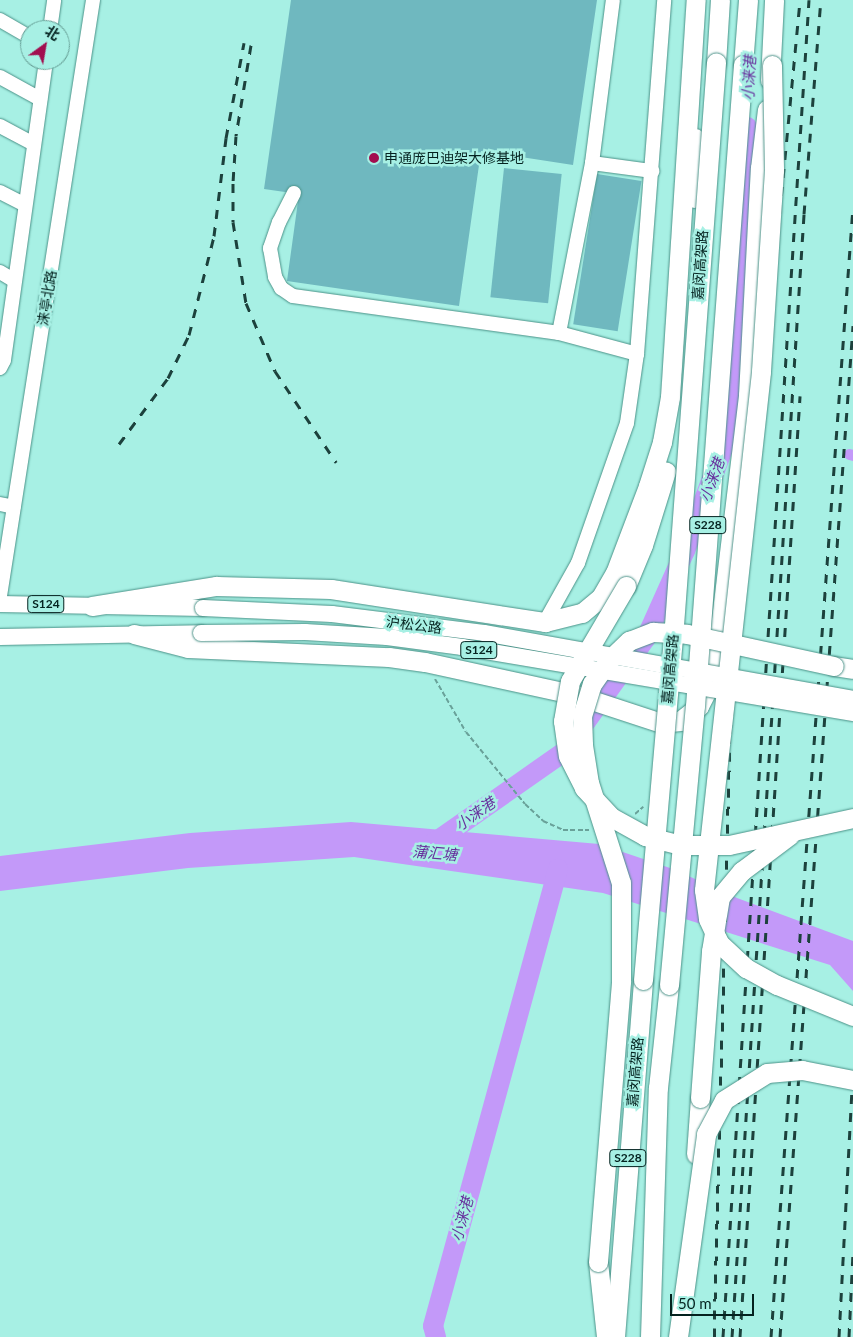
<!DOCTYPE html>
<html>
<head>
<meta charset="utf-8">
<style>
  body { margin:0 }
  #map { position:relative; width:853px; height:1337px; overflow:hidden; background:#a7f0e4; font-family:Lato,"Noto Sans SC",sans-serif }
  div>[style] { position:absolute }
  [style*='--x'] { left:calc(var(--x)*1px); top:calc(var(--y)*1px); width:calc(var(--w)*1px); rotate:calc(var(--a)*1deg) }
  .water>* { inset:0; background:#c399f9 }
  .canal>* { height:11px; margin:-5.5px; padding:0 5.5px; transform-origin:5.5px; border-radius:5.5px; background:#c399f9 }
  .river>* { height:20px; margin:-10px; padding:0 10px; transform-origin:10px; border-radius:10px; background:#c399f9 }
  .building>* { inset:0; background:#6fb8bf; transform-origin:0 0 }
  .path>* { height:2px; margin-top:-1px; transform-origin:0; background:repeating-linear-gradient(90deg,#69a199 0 5px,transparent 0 7.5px) }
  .roads { filter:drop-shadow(0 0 1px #4b9288) drop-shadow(0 0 1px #4b9288) }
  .minor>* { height:14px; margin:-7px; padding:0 7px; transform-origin:7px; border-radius:7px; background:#fff }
  .major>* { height:16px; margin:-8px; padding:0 8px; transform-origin:8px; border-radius:8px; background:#fff }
  .highway>* { height:19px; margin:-9.5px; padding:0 9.5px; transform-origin:9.5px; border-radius:9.5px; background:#fff }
  .rail>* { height:3px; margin-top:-1.5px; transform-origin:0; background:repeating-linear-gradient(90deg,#1c413c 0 9px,transparent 0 18px) }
  .bridges { filter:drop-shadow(0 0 1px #4b9288) drop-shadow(0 0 1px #4b9288) }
  .major-bridge>* { height:16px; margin:-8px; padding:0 8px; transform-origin:8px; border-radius:8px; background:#fff }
  .highway-bridge>* { height:19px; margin:-9.5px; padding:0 9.5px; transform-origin:9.5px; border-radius:9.5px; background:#fff }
  .dots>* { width:14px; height:14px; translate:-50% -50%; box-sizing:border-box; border:2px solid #a7f0e4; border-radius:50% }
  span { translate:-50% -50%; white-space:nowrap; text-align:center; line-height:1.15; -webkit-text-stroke:5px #a7f0e4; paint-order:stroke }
  .shield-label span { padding:1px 4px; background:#a7f0e4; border:1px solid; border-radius:4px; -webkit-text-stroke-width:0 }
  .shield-label { font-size:12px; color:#04221f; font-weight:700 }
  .poi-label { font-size:14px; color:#04221f }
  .left { translate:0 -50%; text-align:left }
  .street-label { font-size:14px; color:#04221f }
  .water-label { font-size:15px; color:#672f9d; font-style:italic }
  .north { position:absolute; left:20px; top:20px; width:50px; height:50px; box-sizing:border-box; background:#a7f0e4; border:1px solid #669e95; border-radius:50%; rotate:32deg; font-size:14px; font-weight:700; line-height:20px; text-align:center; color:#04221f }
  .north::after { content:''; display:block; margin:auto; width:18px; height:22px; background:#a20e4f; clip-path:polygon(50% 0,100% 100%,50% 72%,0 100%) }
  .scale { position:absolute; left:670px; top:1294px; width:84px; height:22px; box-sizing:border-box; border:2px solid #04221f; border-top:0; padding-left:6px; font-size:15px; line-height:18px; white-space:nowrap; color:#04221f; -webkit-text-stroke:4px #a7f0e4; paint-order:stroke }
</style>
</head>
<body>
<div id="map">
  <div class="water">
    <div style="clip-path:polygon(351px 822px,599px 844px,673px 869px,737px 898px,853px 941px,853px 991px,830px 965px,603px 893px,354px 857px,188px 868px,0 891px,0 856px,190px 833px)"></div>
  </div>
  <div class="canal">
    <div style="--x:726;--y:441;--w:9;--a:6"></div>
    <div style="--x:849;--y:454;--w:4;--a:14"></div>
  </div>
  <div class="river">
    <div style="--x:431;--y:845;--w:164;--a:-35"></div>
    <div style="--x:565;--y:751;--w:139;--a:-54.4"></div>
    <div style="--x:646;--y:638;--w:95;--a:-65.9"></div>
    <div style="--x:685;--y:551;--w:117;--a:-69.6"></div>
    <div style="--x:726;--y:441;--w:315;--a:-86.2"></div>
    <div style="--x:436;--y:1337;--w:11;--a:-105"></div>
    <div style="--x:433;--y:1326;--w:474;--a:-74.7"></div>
  </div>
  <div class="building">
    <div style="clip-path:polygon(291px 0,597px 0,573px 165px,481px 151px,459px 306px,287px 281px,299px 194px,264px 189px)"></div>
    <div style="left:504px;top:168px;width:58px;height:130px;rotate:6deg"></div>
    <div style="left:597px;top:174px;width:45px;height:152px;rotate:9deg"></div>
  </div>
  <div class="path">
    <div style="--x:435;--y:679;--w:61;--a:59.7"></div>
    <div style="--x:466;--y:732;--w:93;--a:50.7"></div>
    <div style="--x:525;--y:804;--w:25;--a:43"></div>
    <div style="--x:543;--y:821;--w:22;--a:24"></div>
    <div style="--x:563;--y:830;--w:26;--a:0"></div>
    <div style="--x:635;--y:814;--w:11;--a:-41"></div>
  </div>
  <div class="roads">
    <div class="minor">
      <div style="--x:0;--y:20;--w:34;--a:30"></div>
      <div style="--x:50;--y:30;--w:30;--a:-82"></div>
      <div style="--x:0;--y:77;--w:46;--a:28.8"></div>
      <div style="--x:0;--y:126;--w:38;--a:28"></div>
      <div style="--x:592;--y:163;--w:61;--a:7.6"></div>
      <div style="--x:0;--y:192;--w:28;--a:27"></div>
      <div style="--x:294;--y:193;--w:33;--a:117"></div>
      <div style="--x:279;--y:222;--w:28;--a:109"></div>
      <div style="--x:270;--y:248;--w:29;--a:80"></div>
      <div style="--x:275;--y:277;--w:13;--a:61"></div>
      <div style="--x:281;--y:288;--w:14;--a:34"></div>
      <div style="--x:293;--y:296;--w:269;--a:7.9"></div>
      <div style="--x:559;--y:333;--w:81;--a:15.1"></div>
      <div style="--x:0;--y:272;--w:17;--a:31"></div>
      <div style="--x:559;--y:333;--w:173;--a:-79"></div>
      <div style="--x:592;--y:163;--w:164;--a:-82.7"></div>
      <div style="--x:0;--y:368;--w:9;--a:-63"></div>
      <div style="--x:4;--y:360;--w:303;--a:-82"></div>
      <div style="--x:0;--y:504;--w:14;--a:12"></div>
      <div style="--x:0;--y:596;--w:603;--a:-81.13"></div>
      <div style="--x:545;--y:622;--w:68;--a:-60.8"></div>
      <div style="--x:578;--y:563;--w:148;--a:-70.7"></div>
      <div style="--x:627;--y:423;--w:70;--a:-81.8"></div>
      <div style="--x:637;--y:354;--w:355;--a:-85.6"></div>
    </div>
    <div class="major">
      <div style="--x:0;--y:604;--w:203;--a:1.1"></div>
      <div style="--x:0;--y:637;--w:201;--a:-1.1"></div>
    </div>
    <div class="highway">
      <div style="--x:716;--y:63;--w:63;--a:-86.4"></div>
      <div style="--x:743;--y:65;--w:65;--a:-85.6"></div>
      <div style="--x:770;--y:80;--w:80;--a:-87.1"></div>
      <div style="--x:694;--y:198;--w:60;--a:-89"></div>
      <div style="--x:626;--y:586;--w:44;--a:-67.5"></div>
      <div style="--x:643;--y:545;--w:77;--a:-72.7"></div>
      <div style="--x:92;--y:606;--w:126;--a:-9.2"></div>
      <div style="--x:216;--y:586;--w:115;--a:1.5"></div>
      <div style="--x:331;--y:589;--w:217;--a:8.8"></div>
      <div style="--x:545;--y:622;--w:38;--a:-14"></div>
      <div style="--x:582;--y:613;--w:25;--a:-40"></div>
      <div style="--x:601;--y:597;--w:28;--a:-60"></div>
      <div style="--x:615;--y:573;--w:93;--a:-69.2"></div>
      <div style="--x:648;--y:486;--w:46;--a:-72.3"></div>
      <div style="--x:662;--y:442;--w:46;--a:-79.9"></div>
      <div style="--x:670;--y:397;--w:398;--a:-86.3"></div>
      <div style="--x:134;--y:634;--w:56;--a:14.5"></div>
      <div style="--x:188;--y:648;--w:201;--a:2.6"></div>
      <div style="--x:389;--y:657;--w:36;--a:8"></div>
      <div style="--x:425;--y:662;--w:155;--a:12.3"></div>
      <div style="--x:576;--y:695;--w:89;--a:18.2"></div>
      <div style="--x:661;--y:723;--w:19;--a:-6"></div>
      <div style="--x:680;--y:721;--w:24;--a:-38"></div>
      <div style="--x:699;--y:706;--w:27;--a:-63"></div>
      <div style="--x:711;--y:682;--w:31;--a:-79"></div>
      <div style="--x:717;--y:652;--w:259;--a:-83.1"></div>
      <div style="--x:748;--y:395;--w:227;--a:-87"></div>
      <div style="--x:760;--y:168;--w:59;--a:-83.2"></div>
      <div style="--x:834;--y:666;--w:19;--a:9"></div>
      <div style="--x:696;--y:1154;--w:56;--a:-85.9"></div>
      <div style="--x:598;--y:1262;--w:75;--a:83.9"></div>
      <div style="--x:615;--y:1337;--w:358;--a:-85.5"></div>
      <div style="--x:650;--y:1337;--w:249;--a:-88.2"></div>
      <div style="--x:658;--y:1088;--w:104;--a:-83.9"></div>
    </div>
  </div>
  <div class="rail">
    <div style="--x:251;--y:45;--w:92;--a:99.4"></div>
    <div style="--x:236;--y:136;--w:47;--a:93.7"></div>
    <div style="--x:233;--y:183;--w:39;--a:90"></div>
    <div style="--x:233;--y:222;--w:82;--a:80.9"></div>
    <div style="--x:246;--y:303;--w:74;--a:66.9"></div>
    <div style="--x:275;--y:371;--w:110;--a:56.2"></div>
    <div style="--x:119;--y:444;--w:82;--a:-53.4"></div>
    <div style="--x:168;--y:378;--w:48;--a:-64"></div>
    <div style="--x:189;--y:335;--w:102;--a:-75.8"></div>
    <div style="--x:214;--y:236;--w:99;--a:-83"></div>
    <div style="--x:226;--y:138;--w:97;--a:-79.3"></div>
    <div style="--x:714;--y:1337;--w:604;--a:-88.48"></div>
    <div style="--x:730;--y:733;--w:736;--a:-84.54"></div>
    <div style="--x:723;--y:1337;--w:1340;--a:-86.32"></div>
    <div style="--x:732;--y:1337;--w:1125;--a:-86.33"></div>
    <div style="--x:804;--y:214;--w:215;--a:-85.5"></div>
    <div style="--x:740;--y:1337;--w:943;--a:-86.35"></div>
    <div style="--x:771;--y:1337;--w:1132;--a:-85.85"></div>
    <div style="--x:780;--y:1337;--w:1014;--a:-85.87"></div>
    <div style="--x:839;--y:1337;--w:266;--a:-87"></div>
    <div style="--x:849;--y:1337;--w:85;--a:-87.3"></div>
  </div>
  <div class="bridges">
    <div class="major-bridge">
      <div style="--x:203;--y:608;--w:129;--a:2.7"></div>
      <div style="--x:332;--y:614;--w:153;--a:7.1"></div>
      <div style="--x:484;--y:633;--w:375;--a:10.1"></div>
      <div style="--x:201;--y:633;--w:104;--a:-0.6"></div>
      <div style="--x:305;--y:632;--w:82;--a:3.5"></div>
      <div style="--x:387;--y:637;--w:76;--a:7.6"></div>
      <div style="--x:462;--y:647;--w:397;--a:9.6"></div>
    </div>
    <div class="highway-bridge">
      <div style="--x:772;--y:65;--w:105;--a:88.9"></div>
      <div style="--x:774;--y:170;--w:202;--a:93.7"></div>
      <div style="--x:761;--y:372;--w:521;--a:96.28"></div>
      <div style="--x:704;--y:890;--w:29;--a:82"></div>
      <div style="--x:708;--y:919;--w:26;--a:65"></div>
      <div style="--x:719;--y:943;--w:37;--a:43"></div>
      <div style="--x:746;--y:968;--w:35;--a:29"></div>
      <div style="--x:777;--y:985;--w:82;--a:22.2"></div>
      <div style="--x:626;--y:586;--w:110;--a:120.5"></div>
      <div style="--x:570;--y:681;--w:41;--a:99.9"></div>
      <div style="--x:563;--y:721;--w:35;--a:82"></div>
      <div style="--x:568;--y:756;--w:36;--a:63"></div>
      <div style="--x:584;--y:788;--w:40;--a:47"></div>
      <div style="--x:611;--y:817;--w:39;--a:29"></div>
      <div style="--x:645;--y:836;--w:37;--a:14"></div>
      <div style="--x:681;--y:845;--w:48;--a:0"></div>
      <div style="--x:729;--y:845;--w:127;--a:-12.3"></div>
      <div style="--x:643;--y:980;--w:356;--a:-85"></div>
      <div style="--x:674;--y:625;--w:564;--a:-85.73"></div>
      <div style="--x:669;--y:985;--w:280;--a:-84.7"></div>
      <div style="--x:695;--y:706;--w:643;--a:-85.72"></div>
      <div style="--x:700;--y:1098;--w:147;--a:-85.7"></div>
      <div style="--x:711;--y:951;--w:55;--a:-80.5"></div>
      <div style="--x:720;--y:897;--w:34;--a:-50"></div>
      <div style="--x:742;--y:871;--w:60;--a:-36.9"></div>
      <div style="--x:598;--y:1262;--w:282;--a:-85.3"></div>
      <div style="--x:621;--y:981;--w:98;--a:-90"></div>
      <div style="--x:621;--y:883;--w:105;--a:-107.7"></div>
      <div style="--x:589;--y:783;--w:39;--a:-99"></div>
      <div style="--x:583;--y:744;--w:28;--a:-92"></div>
      <div style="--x:582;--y:716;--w:34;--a:-73"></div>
      <div style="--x:592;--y:684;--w:29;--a:-55"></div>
      <div style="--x:609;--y:660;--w:28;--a:-44"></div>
      <div style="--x:629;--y:641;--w:26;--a:-21"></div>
      <div style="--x:653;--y:632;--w:34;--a:3"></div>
      <div style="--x:687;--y:634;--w:150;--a:12.3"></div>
      <div style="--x:678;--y:1337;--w:205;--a:-82.1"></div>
      <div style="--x:706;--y:1134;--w:38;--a:-62"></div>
      <div style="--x:724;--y:1100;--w:51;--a:-32.1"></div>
      <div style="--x:767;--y:1073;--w:35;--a:-5"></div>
      <div style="--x:802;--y:1070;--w:52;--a:11.1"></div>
    </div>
  </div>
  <div class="dots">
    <div style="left:374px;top:158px;background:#a20e4f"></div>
  </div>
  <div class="shield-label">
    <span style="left:708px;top:525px">S228</span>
    <span style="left:46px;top:604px">S124</span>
    <span style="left:479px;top:650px">S124</span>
    <span style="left:628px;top:1158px">S228</span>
  </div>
  <div class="poi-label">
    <span class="left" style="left:384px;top:158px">申通庞巴迪架大修基地</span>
  </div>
  <div class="street-label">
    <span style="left:700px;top:265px;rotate:-86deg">嘉闵高架路</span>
    <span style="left:47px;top:298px;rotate:-81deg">涞亭北路</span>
    <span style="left:414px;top:625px;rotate:7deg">沪松公路</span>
    <span style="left:670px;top:669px;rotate:-85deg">嘉闵高架路</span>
    <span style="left:635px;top:1072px;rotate:-85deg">嘉闵高架路</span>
  </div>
  <div class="water-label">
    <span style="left:749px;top:78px;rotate:-87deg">小涞港</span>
    <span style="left:712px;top:480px;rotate:-70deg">小涞港</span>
    <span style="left:475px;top:814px;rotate:-35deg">小涞港</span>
    <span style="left:435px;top:853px;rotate:5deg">蒲汇塘</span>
    <span style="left:462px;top:1219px;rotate:-75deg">小涞港</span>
  </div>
  <div class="north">北</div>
  <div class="scale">50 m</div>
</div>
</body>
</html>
